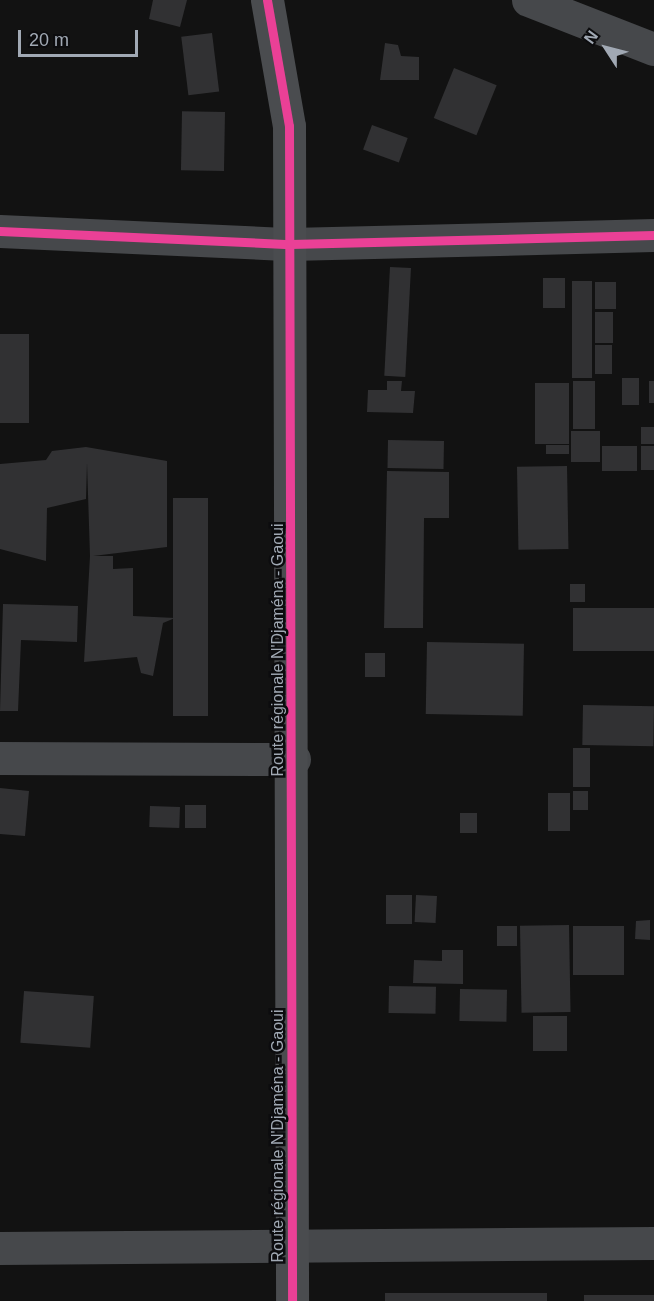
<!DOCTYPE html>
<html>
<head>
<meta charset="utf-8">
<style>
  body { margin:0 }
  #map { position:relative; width:654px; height:1301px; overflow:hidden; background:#121212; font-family:Arial,sans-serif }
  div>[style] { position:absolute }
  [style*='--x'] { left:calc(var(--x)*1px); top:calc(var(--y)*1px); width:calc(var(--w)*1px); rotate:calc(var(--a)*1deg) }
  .building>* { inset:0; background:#313133; transform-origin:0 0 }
  .street>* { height:33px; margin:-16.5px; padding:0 16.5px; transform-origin:16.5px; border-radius:16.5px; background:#46484b }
  .secondary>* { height:33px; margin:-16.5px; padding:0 16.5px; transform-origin:16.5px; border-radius:16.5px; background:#4a4c4f }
  .cycleway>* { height:9px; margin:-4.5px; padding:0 4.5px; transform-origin:4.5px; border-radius:4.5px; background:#ea4096 }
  span { translate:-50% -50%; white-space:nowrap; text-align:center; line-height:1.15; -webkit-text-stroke:5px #0c0c0e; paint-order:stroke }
  .street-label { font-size:16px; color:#a1a9b4 }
  .north { position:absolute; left:576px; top:18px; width:60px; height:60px; -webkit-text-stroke:4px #0c0c0e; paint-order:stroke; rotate:306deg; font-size:16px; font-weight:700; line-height:24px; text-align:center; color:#a1a9b4 }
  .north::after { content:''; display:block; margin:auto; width:21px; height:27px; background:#a1a9b4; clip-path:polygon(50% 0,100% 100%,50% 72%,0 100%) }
  .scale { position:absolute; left:18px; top:30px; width:120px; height:27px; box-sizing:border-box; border:3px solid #a1a9b4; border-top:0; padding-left:8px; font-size:18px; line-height:21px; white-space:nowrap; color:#a1a9b4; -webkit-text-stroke:4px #0c0c0e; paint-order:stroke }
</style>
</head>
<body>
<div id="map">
  <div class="building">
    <div style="clip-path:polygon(153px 0,187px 0,180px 27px,149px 19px)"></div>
    <div style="left:212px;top:33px;width:59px;height:31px;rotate:83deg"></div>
    <div style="clip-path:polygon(385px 43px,398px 45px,401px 56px,419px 57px,419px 80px,380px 80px)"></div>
    <div style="left:454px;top:68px;width:46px;height:54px;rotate:22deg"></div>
    <div style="left:225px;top:112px;width:59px;height:43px;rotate:91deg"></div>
    <div style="left:372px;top:125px;width:38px;height:26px;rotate:20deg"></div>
    <div style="left:390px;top:267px;width:21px;height:109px;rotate:3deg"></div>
    <div style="left:543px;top:278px;width:22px;height:30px"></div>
    <div style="left:572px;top:281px;width:20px;height:97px"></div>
    <div style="left:595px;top:282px;width:21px;height:27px"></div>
    <div style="left:595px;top:312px;width:18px;height:31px"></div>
    <div style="left:0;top:334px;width:29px;height:89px"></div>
    <div style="left:612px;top:345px;width:29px;height:17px;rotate:90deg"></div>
    <div style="left:622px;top:378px;width:17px;height:27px"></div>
    <div style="clip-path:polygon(387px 381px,402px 381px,401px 391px,415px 391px,413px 413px,367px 412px,368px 390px,387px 390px)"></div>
    <div style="left:595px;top:381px;width:48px;height:22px;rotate:90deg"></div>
    <div style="left:649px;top:381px;width:5px;height:22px"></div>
    <div style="left:535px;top:383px;width:34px;height:61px"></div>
    <div style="left:654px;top:427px;width:17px;height:13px;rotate:90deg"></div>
    <div style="left:571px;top:431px;width:29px;height:31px"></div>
    <div style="left:388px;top:440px;width:56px;height:28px;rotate:1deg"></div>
    <div style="left:569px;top:445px;width:9px;height:23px;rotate:90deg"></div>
    <div style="left:637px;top:446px;width:25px;height:35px;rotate:90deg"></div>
    <div style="left:641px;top:446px;width:13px;height:24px"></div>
    <div style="clip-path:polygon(86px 447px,167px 461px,167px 547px,93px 556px,113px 556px,113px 569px,133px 568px,133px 616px,175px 618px,163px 623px,153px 676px,141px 673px,137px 657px,84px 662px,90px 556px,87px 463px,86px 499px,47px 508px,46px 561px,0 549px,0 464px,46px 460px,52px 451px)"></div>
    <div style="left:567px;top:466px;width:83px;height:50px;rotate:89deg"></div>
    <div style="clip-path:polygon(387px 471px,449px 472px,449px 518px,424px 518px,423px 628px,384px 628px)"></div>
    <div style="left:173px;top:498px;width:35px;height:218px"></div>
    <div style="left:570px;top:584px;width:15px;height:18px"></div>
    <div style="clip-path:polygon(3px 604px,78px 606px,77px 642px,21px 640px,18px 711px,0 711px)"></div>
    <div style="left:654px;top:608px;width:43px;height:81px;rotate:90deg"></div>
    <div style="left:427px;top:642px;width:97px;height:72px;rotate:1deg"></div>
    <div style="left:365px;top:653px;width:20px;height:24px"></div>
    <div style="left:583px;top:705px;width:71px;height:40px;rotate:1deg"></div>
    <div style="left:573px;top:748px;width:17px;height:39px"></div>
    <div style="clip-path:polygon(0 788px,29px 791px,25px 836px,0 834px)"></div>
    <div style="left:573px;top:791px;width:15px;height:19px"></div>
    <div style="left:548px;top:793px;width:22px;height:38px"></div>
    <div style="left:185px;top:805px;width:21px;height:23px"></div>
    <div style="left:150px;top:806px;width:30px;height:21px;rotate:2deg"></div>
    <div style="left:460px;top:813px;width:17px;height:20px"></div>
    <div style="left:386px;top:895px;width:26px;height:29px"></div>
    <div style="left:416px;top:895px;width:21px;height:27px;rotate:3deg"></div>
    <div style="clip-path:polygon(650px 920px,650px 940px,635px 939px,636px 921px)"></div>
    <div style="left:569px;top:925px;width:87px;height:49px;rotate:89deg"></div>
    <div style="left:497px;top:926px;width:20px;height:20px"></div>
    <div style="left:573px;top:926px;width:51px;height:49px"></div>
    <div style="clip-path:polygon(442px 950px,463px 950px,463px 984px,413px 983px,414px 960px,442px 961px)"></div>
    <div style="left:389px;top:986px;width:47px;height:27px;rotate:1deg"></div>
    <div style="left:460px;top:989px;width:47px;height:32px;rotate:1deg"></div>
    <div style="left:24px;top:991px;width:70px;height:52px;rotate:4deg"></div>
    <div style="left:533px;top:1016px;width:34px;height:35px"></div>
    <div style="left:385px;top:1293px;width:162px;height:8px"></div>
    <div style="left:584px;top:1295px;width:70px;height:6px"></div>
  </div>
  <div class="street">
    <div style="--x:528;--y:0;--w:135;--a:21.3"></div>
    <div style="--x:0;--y:231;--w:290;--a:2.6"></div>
    <div style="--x:290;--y:244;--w:364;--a:-1.4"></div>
    <div style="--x:0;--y:758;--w:294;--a:0.2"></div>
    <div style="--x:0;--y:1248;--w:654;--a:-0.44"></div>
  </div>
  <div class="secondary">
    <div style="--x:267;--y:0;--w:128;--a:80.1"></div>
    <div style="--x:289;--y:126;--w:1175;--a:89.85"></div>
  </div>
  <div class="cycleway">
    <div style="--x:267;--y:0;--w:128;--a:80.1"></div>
    <div style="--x:289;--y:126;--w:1175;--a:89.85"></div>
    <div style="--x:0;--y:231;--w:290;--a:2.6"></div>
    <div style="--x:290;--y:244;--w:364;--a:-1.4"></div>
  </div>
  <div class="street-label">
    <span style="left:278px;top:650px;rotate:-90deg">Route régionale N'Djaména - Gaoui</span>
    <span style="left:278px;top:1136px;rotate:-90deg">Route régionale N'Djaména - Gaoui</span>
  </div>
  <div class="north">N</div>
  <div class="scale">20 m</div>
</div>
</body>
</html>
